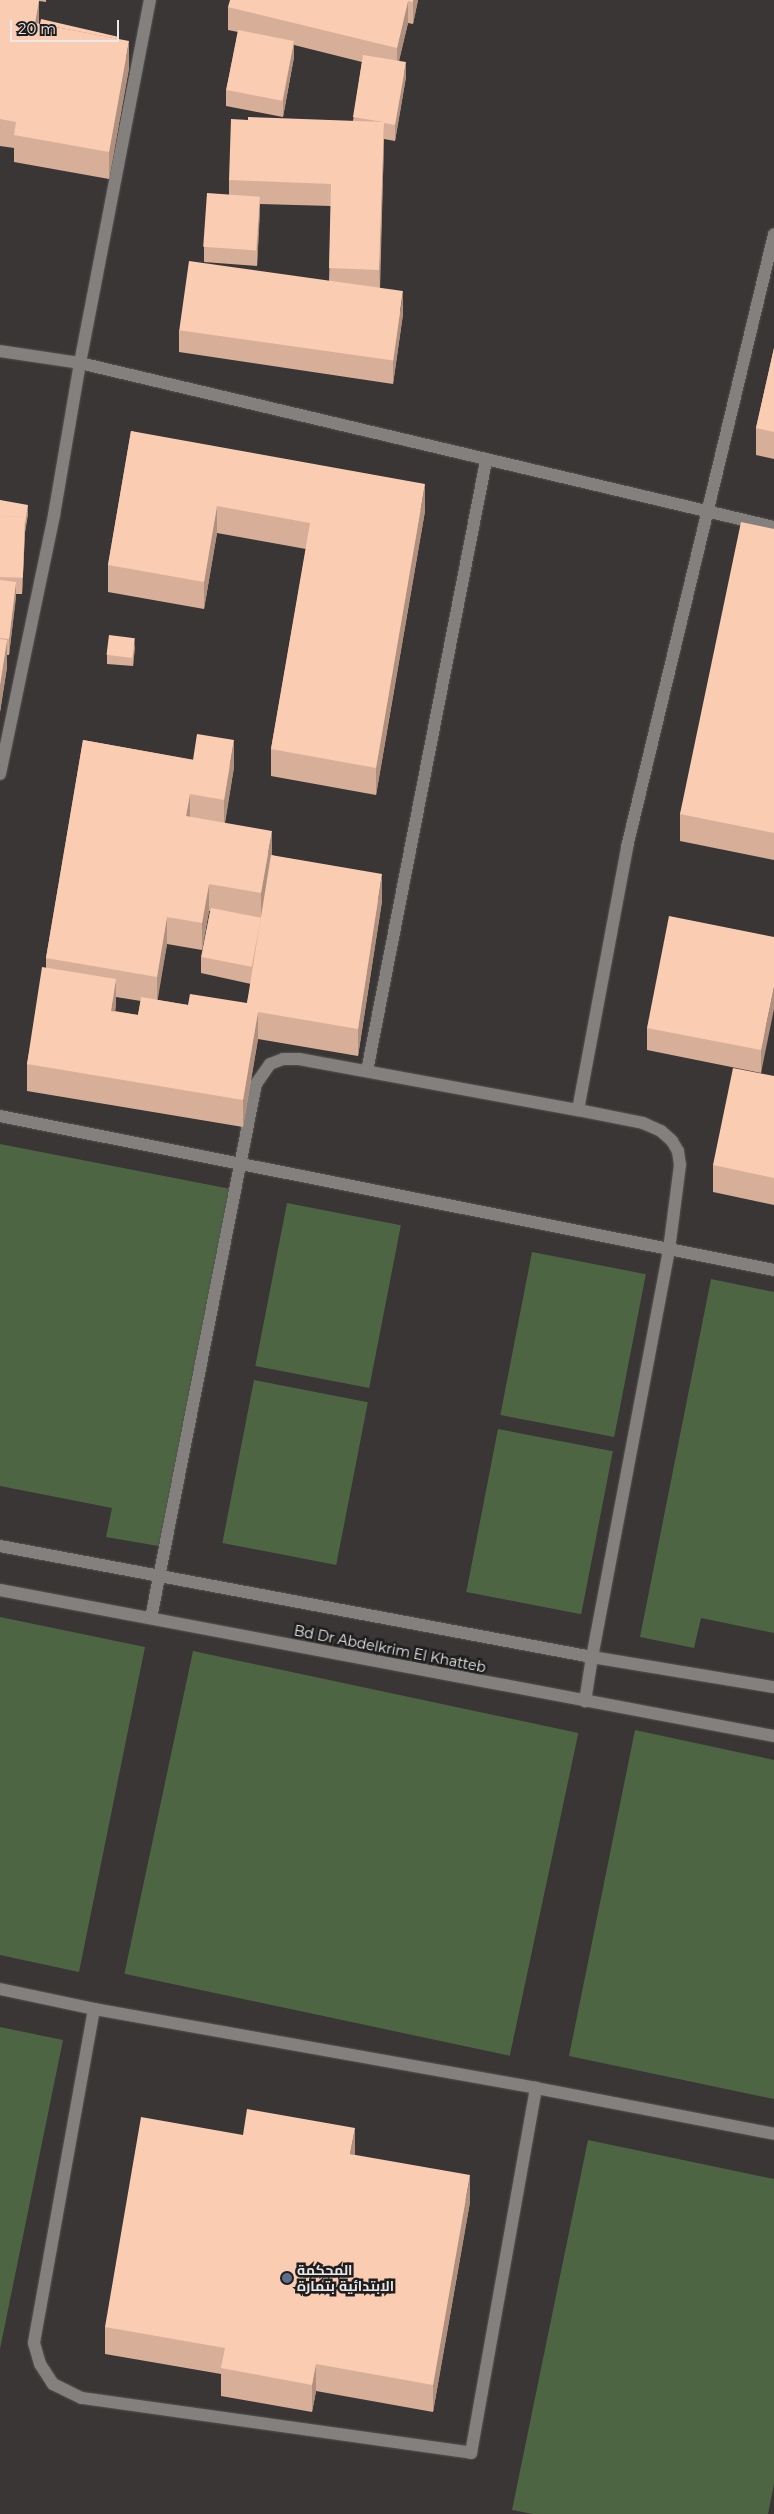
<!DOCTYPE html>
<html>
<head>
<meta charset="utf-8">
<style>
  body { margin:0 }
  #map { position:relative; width:774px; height:2514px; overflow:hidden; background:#393635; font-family:Montserrat,Cairo,sans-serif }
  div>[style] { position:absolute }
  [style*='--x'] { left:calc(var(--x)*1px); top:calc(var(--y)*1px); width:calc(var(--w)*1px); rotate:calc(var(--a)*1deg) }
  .green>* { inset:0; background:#4e6543; transform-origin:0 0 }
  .roads { filter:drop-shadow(0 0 1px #555352) drop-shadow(0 0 1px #555352) }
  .service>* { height:12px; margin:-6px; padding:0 6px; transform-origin:6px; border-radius:6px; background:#83807e }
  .minor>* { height:12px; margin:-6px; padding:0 6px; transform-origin:6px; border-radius:6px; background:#83807e }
  .wall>* { inset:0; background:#d7af99 }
  .shaded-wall>* { inset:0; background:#af8f7d }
  .building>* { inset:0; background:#faccb2; transform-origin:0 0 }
  .dots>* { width:14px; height:14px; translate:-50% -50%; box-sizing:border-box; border:2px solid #1f1e1e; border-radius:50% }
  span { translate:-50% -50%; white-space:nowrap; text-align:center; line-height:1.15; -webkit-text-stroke:5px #1f1e1e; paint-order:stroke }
  .street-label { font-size:14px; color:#eae8e8 }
  .poi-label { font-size:14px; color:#eae8e8; font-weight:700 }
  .left { translate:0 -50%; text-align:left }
  .scale { position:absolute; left:10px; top:20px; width:109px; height:22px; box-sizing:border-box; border:2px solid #eae8e8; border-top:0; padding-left:6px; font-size:15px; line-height:18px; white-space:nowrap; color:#eae8e8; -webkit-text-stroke:4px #1f1e1e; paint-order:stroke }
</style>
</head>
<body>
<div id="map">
  <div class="green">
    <div style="clip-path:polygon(0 1144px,236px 1190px,164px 1547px,106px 1537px,112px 1508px,0 1486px)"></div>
    <div style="left:287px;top:1203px;width:116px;height:166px;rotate:11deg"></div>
    <div style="left:532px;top:1252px;width:116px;height:166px;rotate:11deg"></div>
    <div style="clip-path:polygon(711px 1279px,774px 1292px,774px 1633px,701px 1618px,694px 1648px,640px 1637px)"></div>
    <div style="left:254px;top:1380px;width:116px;height:166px;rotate:11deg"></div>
    <div style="left:498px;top:1429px;width:117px;height:166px;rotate:11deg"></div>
    <div style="clip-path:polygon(0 1617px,145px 1647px,79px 1972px,0 1955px)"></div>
    <div style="left:193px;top:1651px;width:394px;height:330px;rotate:12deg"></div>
    <div style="clip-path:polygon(635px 1730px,774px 1760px,774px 2099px,569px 2056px)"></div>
    <div style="clip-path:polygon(0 2027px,63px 2040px,0 2349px)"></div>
    <div style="clip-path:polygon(588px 2140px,774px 2179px,774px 2484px,768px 2514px,533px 2514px,512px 2510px)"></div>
  </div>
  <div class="roads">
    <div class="service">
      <div style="--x:94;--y:2009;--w:339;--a:100.2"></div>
      <div style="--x:34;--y:2343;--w:22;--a:74"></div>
      <div style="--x:40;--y:2364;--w:24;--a:57"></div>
      <div style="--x:53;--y:2384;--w:32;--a:26"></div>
      <div style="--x:82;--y:2398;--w:393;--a:8"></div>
      <div style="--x:471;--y:2453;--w:371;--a:-79.9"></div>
    </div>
    <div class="minor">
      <div style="--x:0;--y:351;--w:81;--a:8.5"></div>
      <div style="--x:80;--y:363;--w:713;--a:13.3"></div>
      <div style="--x:0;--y:774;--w:265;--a:-78.2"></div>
      <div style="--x:54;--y:515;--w:154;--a:-80.3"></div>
      <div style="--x:80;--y:363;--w:370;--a:-79.1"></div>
      <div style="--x:367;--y:1071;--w:621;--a:-78.96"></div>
      <div style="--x:578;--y:1110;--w:268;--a:-79.4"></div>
      <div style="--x:627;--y:847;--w:630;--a:-76.51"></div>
      <div style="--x:0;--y:1116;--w:789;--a:11.25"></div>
      <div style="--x:0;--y:1546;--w:602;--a:10.62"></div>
      <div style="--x:592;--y:1657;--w:184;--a:9.4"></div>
      <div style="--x:0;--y:1590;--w:788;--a:10.68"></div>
      <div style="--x:151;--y:1618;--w:544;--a:-78.88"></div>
      <div style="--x:256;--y:1084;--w:24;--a:-55"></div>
      <div style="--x:270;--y:1064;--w:14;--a:-21"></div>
      <div style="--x:283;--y:1059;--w:16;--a:0"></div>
      <div style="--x:299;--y:1059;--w:284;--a:10.4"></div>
      <div style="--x:578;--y:1110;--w:66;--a:11.3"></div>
      <div style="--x:643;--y:1123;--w:20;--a:24"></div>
      <div style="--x:661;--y:1131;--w:15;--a:42"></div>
      <div style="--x:672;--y:1141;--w:12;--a:59"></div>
      <div style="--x:678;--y:1151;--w:14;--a:82"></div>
      <div style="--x:680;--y:1165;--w:86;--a:97.4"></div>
      <div style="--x:669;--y:1250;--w:414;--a:100.7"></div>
      <div style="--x:592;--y:1657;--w:45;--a:99"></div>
      <div style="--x:0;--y:1989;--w:96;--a:12"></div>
      <div style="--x:94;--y:2009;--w:449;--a:10.1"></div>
      <div style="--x:536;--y:2088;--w:242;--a:10.9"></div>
    </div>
  </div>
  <div class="wall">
    <div style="clip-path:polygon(0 0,46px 0,46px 2px,39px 1px,39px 24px,119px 39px,129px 68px,109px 179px,14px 162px,14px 148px,0 146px)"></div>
    <div style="clip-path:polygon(418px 0,413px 24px,408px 23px,399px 60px,406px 77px,395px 141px,384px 139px,380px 289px,403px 314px,393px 384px,179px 352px,179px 330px,329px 281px,331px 206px,260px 204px,257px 266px,204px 262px,204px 247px,229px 195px,229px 180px,353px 121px,362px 62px,294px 45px,294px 57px,283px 117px,226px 106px,226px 90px,238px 32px,228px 30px,228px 7px)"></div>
    <div style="clip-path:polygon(774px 348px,774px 459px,756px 455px,756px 428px)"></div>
    <div style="clip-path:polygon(131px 431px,425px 511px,376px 795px,271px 776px,271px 749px,306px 549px,217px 533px,204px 609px,108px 592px,108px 565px)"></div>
    <div style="clip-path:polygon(0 500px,28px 514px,25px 532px,22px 594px,16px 594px,9px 655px,7px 655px,7px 667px,0 712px)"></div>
    <div style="clip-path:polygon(774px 529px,774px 860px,680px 841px,680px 814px)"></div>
    <div style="clip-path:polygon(135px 646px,133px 666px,107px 664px,107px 655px)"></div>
    <div style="clip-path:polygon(evenodd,83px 740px,234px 767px,225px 823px,272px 855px,382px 901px,358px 1056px,258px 1039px,243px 1127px,27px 1091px,27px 1064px,46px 968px,46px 958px,83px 740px,209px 911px,210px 911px,201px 957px,201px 973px,251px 984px,247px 1003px,188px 1005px,157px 1000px,167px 944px,202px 950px,209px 911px,83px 740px,116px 997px,141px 1001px,138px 1015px,115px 1011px,116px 997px)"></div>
    <div style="clip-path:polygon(774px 937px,761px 1073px,647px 1050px,647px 1028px)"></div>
    <div style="clip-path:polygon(774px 1076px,774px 1205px,713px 1192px,713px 1165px)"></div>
    <div style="clip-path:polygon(355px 2155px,470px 2202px,433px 2412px,316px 2391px,312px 2412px,221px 2396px,221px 2374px,105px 2354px,105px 2327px)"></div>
  </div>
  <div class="shaded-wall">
    <div style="clip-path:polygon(39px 0,39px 26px,35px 23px)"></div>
    <div style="clip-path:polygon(413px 0,418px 0,413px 24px)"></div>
    <div style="clip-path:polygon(408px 1px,408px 23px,397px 70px,397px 48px)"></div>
    <div style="clip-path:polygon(129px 41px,129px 68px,109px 179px,109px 152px)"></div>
    <div style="clip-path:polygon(294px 41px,294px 57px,283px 117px,283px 101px)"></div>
    <div style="clip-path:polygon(406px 62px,406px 77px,395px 141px,395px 125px)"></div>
    <div style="clip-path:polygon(384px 122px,384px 144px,379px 292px,379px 270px)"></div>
    <div style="clip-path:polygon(260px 197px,260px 213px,257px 266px,257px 250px)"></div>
    <div style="clip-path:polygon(403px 292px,403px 314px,393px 384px,393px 362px)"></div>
    <div style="clip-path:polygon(425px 484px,425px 511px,376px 795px,376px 768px)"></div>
    <div style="clip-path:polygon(28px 505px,28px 514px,25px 532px,25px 524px)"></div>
    <div style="clip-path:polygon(217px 506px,217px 533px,204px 609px,204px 582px)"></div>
    <div style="clip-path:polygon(25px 517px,25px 533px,22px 594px,22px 578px)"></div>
    <div style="clip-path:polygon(16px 582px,16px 598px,9px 655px,9px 639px)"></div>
    <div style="clip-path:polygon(135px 638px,135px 646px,133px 666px,133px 658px)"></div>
    <div style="clip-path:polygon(7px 640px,7px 667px,0 712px,0 685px)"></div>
    <div style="clip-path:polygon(234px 740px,234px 767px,224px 827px,224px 800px)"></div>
    <div style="clip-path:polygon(190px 794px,190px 821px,186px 816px)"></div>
    <div style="clip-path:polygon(272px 831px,272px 858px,261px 920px,261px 893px)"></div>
    <div style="clip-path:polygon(382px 874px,382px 901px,358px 1056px,358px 1029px)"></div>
    <div style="clip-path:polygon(209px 884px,209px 911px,202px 950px,202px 923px)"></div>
    <div style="clip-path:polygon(167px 917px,167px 944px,157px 1004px,157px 977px)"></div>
    <div style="clip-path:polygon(116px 979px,116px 1006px,111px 1038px,111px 1011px)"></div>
    <div style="clip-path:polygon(774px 987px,774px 1009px,761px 1073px,761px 1050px)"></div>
    <div style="clip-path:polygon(258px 1012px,258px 1039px,243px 1127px,243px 1100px)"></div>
    <div style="clip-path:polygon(355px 2128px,355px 2155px,350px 2154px)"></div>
    <div style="clip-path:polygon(470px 2175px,470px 2202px,433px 2412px,433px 2385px)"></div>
    <div style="clip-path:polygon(316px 2364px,316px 2391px,312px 2412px,312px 2385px)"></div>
  </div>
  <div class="building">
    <div style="clip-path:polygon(0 0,39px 0,35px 23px,129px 41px,109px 152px,14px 135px,16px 122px,0 119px)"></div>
    <div style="clip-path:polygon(230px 0,413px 0,413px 2px,408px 1px,397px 48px,228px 7px)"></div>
    <div style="clip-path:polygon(41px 19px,119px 37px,118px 39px,40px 24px)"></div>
    <div style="left:238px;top:30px;width:57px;height:61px;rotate:11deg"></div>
    <div style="clip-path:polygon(363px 55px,406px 62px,395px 125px,384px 123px,384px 122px,377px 121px,353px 117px)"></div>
    <div style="clip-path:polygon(248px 117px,384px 122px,379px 270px,329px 268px,331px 184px,229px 180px,231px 119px,248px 120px)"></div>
    <div style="left:207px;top:193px;width:53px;height:54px;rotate:4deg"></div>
    <div style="left:189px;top:261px;width:216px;height:70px;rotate:8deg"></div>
    <div style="clip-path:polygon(774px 348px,774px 432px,756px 428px)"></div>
    <div style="clip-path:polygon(131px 431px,425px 484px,376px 768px,271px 749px,310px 523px,217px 506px,204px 582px,108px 565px)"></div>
    <div style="clip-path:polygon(0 500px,28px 505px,25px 524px,25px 517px,0 516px)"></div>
    <div style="left:0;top:516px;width:25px;height:61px;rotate:2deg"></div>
    <div style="clip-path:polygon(741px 522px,774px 529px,774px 833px,680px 814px)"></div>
    <div style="clip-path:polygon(0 580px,16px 582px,9px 639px,0 638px)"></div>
    <div style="left:109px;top:635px;width:26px;height:20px;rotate:7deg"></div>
    <div style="clip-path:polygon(0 639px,7px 640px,0 685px)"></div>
    <div style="clip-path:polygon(197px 734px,234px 740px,224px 800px,190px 794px,186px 816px,272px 831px,261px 893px,209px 884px,202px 923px,167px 917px,157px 977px,46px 958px,83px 740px,193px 760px)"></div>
    <div style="clip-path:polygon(271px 855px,382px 874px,358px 1029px,258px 1012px,243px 1100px,27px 1064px,42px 967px,116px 979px,111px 1011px,138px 1015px,141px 997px,188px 1005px,190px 994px,247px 1003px)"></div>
    <div style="left:211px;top:908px;width:51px;height:50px;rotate:11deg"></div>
    <div style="clip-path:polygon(669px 916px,774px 937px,774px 987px,761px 1050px,647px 1028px)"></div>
    <div style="clip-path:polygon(733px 1068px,774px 1076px,774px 1178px,713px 1165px)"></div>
    <div style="clip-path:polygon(247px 2109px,355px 2128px,350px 2154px,470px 2175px,433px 2385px,316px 2364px,312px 2385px,221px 2368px,225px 2348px,105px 2327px,141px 2117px,243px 2135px)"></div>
  </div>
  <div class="dots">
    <div style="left:287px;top:2278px;background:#5c6f8a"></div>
  </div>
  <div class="street-label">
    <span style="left:390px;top:1649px;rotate:11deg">Bd Dr Abdelkrim El Khatteb</span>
  </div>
  <div class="poi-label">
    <span class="left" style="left:297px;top:2278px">المحكمة<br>الابتدائية بتمارة</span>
  </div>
  <div class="scale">20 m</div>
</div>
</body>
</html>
